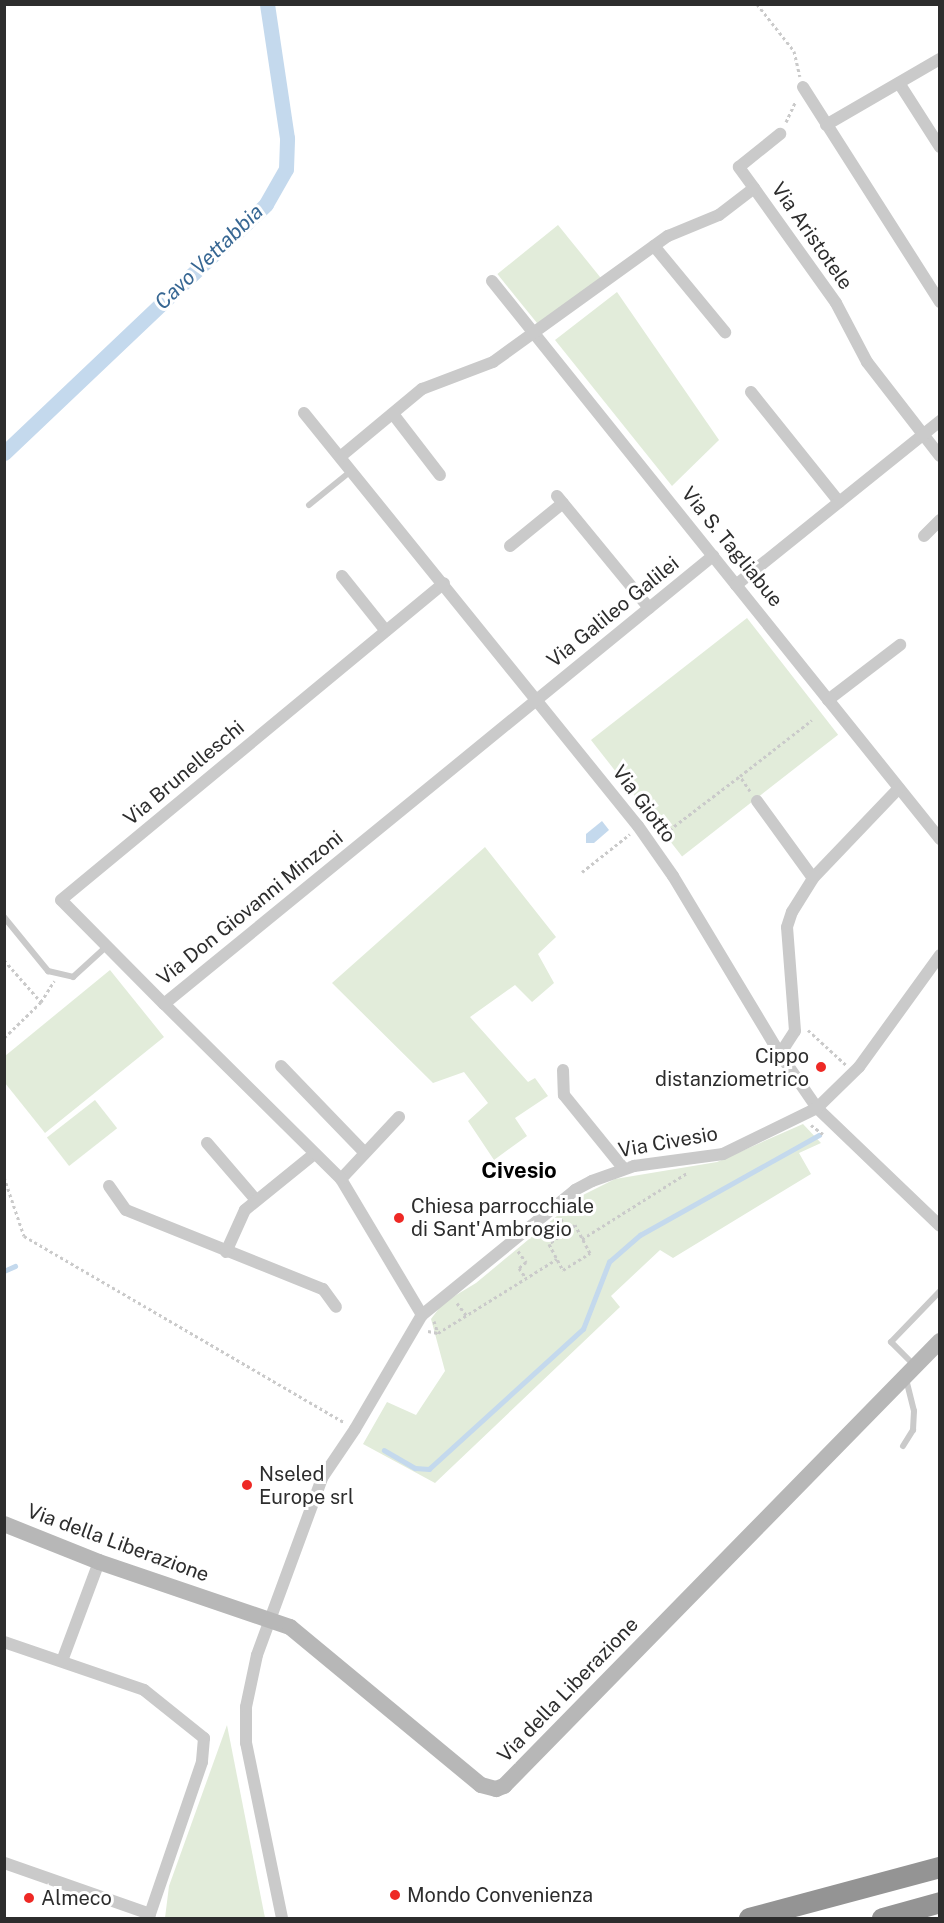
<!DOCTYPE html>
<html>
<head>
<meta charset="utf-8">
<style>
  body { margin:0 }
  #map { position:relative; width:944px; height:1923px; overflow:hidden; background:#fff; font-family:"Public Sans",sans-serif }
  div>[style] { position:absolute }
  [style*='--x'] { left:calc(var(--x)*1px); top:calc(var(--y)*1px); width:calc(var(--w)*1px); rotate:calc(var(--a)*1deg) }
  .green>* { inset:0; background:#e2ecda; transform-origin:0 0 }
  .water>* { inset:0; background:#c4d9ed }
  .stream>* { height:4.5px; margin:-2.25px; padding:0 2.25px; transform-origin:2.25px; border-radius:2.25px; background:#c4d9ed }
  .canal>* { height:15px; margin:-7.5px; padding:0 7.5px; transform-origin:7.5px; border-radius:7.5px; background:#c4d9ed }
  .path>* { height:3px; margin-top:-1.5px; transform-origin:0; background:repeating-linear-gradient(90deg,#cacaca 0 3px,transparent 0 6px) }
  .lane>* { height:6px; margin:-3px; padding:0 3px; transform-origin:3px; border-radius:3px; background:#cacaca }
  .street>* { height:12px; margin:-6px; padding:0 6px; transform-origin:6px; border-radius:6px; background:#cacaca }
  .secondary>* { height:16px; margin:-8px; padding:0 8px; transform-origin:8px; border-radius:8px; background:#b7b7b7 }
  .highway>* { height:21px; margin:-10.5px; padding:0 10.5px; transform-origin:10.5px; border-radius:10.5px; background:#949494 }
  .dots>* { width:16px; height:16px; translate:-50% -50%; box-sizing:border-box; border:3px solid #fff; border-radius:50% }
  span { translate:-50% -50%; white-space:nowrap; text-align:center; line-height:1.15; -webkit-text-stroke:6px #fff; paint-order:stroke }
  .street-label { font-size:20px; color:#2d2d2d }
  .poi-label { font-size:20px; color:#2d2d2d }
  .right { translate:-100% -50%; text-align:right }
  .left { translate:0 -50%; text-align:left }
  .water-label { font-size:21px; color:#376793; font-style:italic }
  .quarter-label { font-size:22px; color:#000; font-weight:700 }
  .frame { position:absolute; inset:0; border:6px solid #2d2d2d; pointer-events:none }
</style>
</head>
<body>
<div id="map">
  <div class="green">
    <div style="left:558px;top:225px;width:70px;height:78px;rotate:51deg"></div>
    <div style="clip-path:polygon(617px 292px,719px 440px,672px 486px,555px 340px)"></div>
    <div style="left:747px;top:618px;width:148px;height:198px;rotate:52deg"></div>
    <div style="clip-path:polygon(485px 847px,556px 937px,538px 954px,554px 983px,532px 1002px,515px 985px,470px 1017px,528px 1082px,535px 1078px,548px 1096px,515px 1118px,527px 1136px,494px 1160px,468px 1121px,488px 1103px,464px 1072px,433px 1083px,332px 983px)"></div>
    <div style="clip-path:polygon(110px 970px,164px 1037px,45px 1133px,5px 1083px,5px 1056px)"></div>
    <div style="left:95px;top:1100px;width:36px;height:61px;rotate:52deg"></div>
    <div style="clip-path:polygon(803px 1124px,821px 1143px,799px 1153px,811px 1174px,673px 1258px,660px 1250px,611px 1296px,620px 1307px,435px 1483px,363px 1444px,387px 1402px,416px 1415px,445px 1371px,431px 1319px,443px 1303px,476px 1283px,581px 1196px,615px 1179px,717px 1162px)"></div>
    <div style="clip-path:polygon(227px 1725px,265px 1918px,165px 1918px,169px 1886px)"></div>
  </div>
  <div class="water">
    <div style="clip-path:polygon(602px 821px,609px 830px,594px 843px,586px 843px,586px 834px)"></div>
  </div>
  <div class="stream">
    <div style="--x:4;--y:1271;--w:12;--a:-24"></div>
    <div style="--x:384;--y:1450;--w:36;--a:30"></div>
    <div style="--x:415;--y:1468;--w:14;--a:4"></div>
    <div style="--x:429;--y:1469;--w:208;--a:-42.3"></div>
    <div style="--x:583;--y:1329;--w:72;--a:-68.8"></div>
    <div style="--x:609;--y:1262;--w:41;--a:-41.1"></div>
    <div style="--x:640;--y:1235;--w:205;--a:-29.2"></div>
  </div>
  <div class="canal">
    <div style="--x:4;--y:453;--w:361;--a:-43.5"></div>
    <div style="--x:266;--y:204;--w:40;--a:-60.3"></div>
    <div style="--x:286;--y:169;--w:31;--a:-88"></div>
    <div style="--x:287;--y:138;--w:135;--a:-98.5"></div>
  </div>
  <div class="path">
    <div style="--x:757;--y:4;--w:60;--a:51.8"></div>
    <div style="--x:794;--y:51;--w:26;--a:77"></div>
    <div style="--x:786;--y:122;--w:23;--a:-65"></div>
    <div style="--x:750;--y:791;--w:18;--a:-124"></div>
    <div style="--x:740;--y:776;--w:91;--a:-37.9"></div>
    <div style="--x:660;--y:837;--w:101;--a:-37.3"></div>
    <div style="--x:582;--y:872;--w:61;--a:-38.4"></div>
    <div style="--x:4;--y:960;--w:56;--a:48.6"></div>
    <div style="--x:41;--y:1002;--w:52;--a:135.8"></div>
    <div style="--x:41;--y:1002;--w:25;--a:-58"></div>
    <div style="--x:808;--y:1030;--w:52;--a:42.6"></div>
    <div style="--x:811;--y:1125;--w:15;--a:37"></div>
    <div style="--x:4;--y:1177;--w:62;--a:71.3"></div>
    <div style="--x:24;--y:1236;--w:370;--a:30.2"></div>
    <div style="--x:561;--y:1219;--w:13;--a:58"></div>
    <div style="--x:568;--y:1230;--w:24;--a:144"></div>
    <div style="--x:549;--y:1244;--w:30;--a:62"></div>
    <div style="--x:563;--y:1270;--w:32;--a:-32"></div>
    <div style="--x:590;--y:1253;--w:32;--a:-118"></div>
    <div style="--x:575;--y:1225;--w:9;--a:144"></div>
    <div style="--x:582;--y:1239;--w:124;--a:-32.2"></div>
    <div style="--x:518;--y:1251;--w:14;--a:54"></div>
    <div style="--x:526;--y:1262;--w:9;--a:139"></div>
    <div style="--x:519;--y:1268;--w:12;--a:55"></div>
    <div style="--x:457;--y:1303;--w:15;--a:53"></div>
    <div style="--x:434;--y:1321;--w:13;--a:72"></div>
    <div style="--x:428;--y:1331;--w:10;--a:11"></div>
    <div style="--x:438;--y:1333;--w:140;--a:-31.9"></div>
  </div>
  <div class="lane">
    <div style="--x:309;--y:505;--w:54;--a:-39"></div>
    <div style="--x:4;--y:917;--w:70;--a:50.8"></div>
    <div style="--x:48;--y:971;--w:26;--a:13"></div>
    <div style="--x:73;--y:977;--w:46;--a:-42.4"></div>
    <div style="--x:915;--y:1366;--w:34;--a:-135"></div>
    <div style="--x:891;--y:1342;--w:71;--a:-46.1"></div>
    <div style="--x:903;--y:1446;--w:19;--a:-58"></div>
    <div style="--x:913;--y:1430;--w:19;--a:-87"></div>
    <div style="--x:914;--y:1411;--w:32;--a:-104"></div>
  </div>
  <div class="street">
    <div style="--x:899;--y:83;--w:76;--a:57.4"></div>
    <div style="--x:803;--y:87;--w:255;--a:57.5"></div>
    <div style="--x:826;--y:125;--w:132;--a:-30.1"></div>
    <div style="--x:754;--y:188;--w:26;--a:-126"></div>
    <div style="--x:739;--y:167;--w:53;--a:-38.8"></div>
    <div style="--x:654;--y:246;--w:112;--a:50.5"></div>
    <div style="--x:492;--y:281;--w:716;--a:51.24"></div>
    <div style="--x:751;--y:392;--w:141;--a:51.3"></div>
    <div style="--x:304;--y:413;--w:531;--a:51.04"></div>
    <div style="--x:638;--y:826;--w:61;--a:55"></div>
    <div style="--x:673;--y:876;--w:208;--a:59"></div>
    <div style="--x:780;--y:1054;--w:65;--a:55.6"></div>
    <div style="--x:817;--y:1108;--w:170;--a:43.8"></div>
    <div style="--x:393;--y:414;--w:77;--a:52.4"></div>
    <div style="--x:340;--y:457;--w:107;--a:-39.7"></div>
    <div style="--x:422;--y:389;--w:76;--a:-20.8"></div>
    <div style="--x:493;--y:362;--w:216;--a:-35.8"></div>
    <div style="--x:668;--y:236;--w:55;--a:-22.4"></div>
    <div style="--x:719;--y:215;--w:44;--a:-37.6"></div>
    <div style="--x:754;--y:188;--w:141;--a:54.5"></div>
    <div style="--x:836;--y:303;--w:67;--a:62.3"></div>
    <div style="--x:867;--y:362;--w:119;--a:52.2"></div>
    <div style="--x:557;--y:496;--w:145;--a:50.6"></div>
    <div style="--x:924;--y:536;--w:23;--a:-45"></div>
    <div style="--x:510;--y:546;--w:68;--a:-39.1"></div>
    <div style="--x:342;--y:576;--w:70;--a:51.3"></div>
    <div style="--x:736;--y:585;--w:262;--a:-38.8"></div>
    <div style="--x:828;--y:700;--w:91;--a:-37.4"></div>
    <div style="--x:757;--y:801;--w:95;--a:54"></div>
    <div style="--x:164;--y:1004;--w:146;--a:-134.7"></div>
    <div style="--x:61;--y:900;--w:497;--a:-39.6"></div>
    <div style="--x:780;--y:1054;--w:27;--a:-57"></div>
    <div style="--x:795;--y:1031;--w:104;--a:-94.4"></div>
    <div style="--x:787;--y:927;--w:16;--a:-72"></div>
    <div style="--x:792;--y:912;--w:40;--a:-58"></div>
    <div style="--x:813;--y:878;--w:124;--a:-46.3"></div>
    <div style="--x:281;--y:1066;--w:120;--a:46"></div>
    <div style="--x:563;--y:1070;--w:25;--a:88"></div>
    <div style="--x:564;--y:1095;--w:95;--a:51"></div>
    <div style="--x:207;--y:1143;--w:75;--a:49.3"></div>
    <div style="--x:341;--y:1179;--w:85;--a:-46.9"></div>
    <div style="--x:109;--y:1186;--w:29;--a:55"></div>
    <div style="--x:126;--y:1210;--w:212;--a:21.9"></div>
    <div style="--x:323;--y:1289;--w:22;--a:54"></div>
    <div style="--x:226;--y:1252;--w:46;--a:-65.7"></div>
    <div style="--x:245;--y:1210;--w:87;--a:-39"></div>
    <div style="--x:422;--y:1315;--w:158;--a:-120.8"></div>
    <div style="--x:341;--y:1179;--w:249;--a:-135.3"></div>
    <div style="--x:164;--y:1004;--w:709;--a:-39.22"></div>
    <div style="--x:4;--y:1642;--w:148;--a:18.9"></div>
    <div style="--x:144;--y:1690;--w:77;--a:38.7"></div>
    <div style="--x:204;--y:1738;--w:24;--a:95"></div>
    <div style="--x:202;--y:1762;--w:161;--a:108.9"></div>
    <div style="--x:150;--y:1914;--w:155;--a:-160.7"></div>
    <div style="--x:62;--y:1661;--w:106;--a:-69.5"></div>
    <div style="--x:282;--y:1918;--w:179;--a:-101.6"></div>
    <div style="--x:246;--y:1743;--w:36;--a:-90"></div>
    <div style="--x:246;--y:1707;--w:53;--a:-78.1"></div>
    <div style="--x:257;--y:1655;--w:189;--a:-69.8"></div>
    <div style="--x:322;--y:1478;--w:59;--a:-56"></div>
    <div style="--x:355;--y:1429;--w:132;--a:-59.6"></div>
    <div style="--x:422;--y:1315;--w:198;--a:-39.2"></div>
    <div style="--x:575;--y:1190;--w:19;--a:-28"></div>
    <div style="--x:592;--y:1181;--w:45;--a:-19.7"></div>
    <div style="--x:634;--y:1166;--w:90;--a:-7.7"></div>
    <div style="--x:723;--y:1154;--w:105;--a:-26.1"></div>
    <div style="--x:817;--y:1108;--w:59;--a:-44.3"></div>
    <div style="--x:859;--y:1067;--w:138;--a:-54.1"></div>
  </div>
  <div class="secondary">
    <div style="--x:4;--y:1524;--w:102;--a:21.8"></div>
    <div style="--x:99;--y:1562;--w:202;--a:18.8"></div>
    <div style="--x:290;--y:1627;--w:248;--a:39.6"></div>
    <div style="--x:481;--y:1785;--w:16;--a:15"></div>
    <div style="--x:496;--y:1789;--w:9;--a:-21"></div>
    <div style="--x:504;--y:1786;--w:623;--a:-45.59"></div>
  </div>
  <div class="highway">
    <div style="--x:749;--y:1918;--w:198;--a:-15"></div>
    <div style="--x:882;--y:1918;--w:60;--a:-15.4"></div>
  </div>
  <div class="dots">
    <div style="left:821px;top:1067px;background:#ee2925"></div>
    <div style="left:399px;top:1218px;background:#ee2925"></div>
    <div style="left:247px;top:1485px;background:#ee2925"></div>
    <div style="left:395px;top:1895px;background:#ee2925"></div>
    <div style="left:29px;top:1898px;background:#ee2925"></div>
  </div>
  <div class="street-label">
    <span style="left:812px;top:236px;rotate:55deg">Via Aristotele</span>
    <span style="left:732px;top:547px;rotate:51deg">Via S. Tagliabue</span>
    <span style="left:613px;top:612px;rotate:-39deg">Via Galileo Galilei</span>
    <span style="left:184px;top:773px;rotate:-40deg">Via Brunelleschi</span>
    <span style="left:644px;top:804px;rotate:53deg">Via Giotto</span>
    <span style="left:250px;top:908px;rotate:-39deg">Via Don Giovanni Minzoni</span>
    <span style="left:668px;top:1142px;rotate:-10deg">Via Civesio</span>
    <span style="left:118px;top:1543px;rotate:20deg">Via della Liberazione</span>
    <span style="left:568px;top:1690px;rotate:-46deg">Via della Liberazione</span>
  </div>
  <div class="poi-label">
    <span class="right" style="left:809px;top:1068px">Cippo<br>distanziometrico</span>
    <span class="left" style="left:411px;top:1218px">Chiesa parrocchiale<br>di Sant'Ambrogio</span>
    <span class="left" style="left:259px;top:1486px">Nseled<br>Europe srl</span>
    <span class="left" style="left:407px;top:1895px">Mondo Convenienza</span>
    <span class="left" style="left:41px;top:1898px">Almeco</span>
  </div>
  <div class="water-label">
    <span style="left:209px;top:257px;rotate:-44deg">Cavo Vettabbia</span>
  </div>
  <div class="quarter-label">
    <span style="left:519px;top:1171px">Civesio</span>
  </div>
  <div class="frame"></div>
</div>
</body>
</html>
